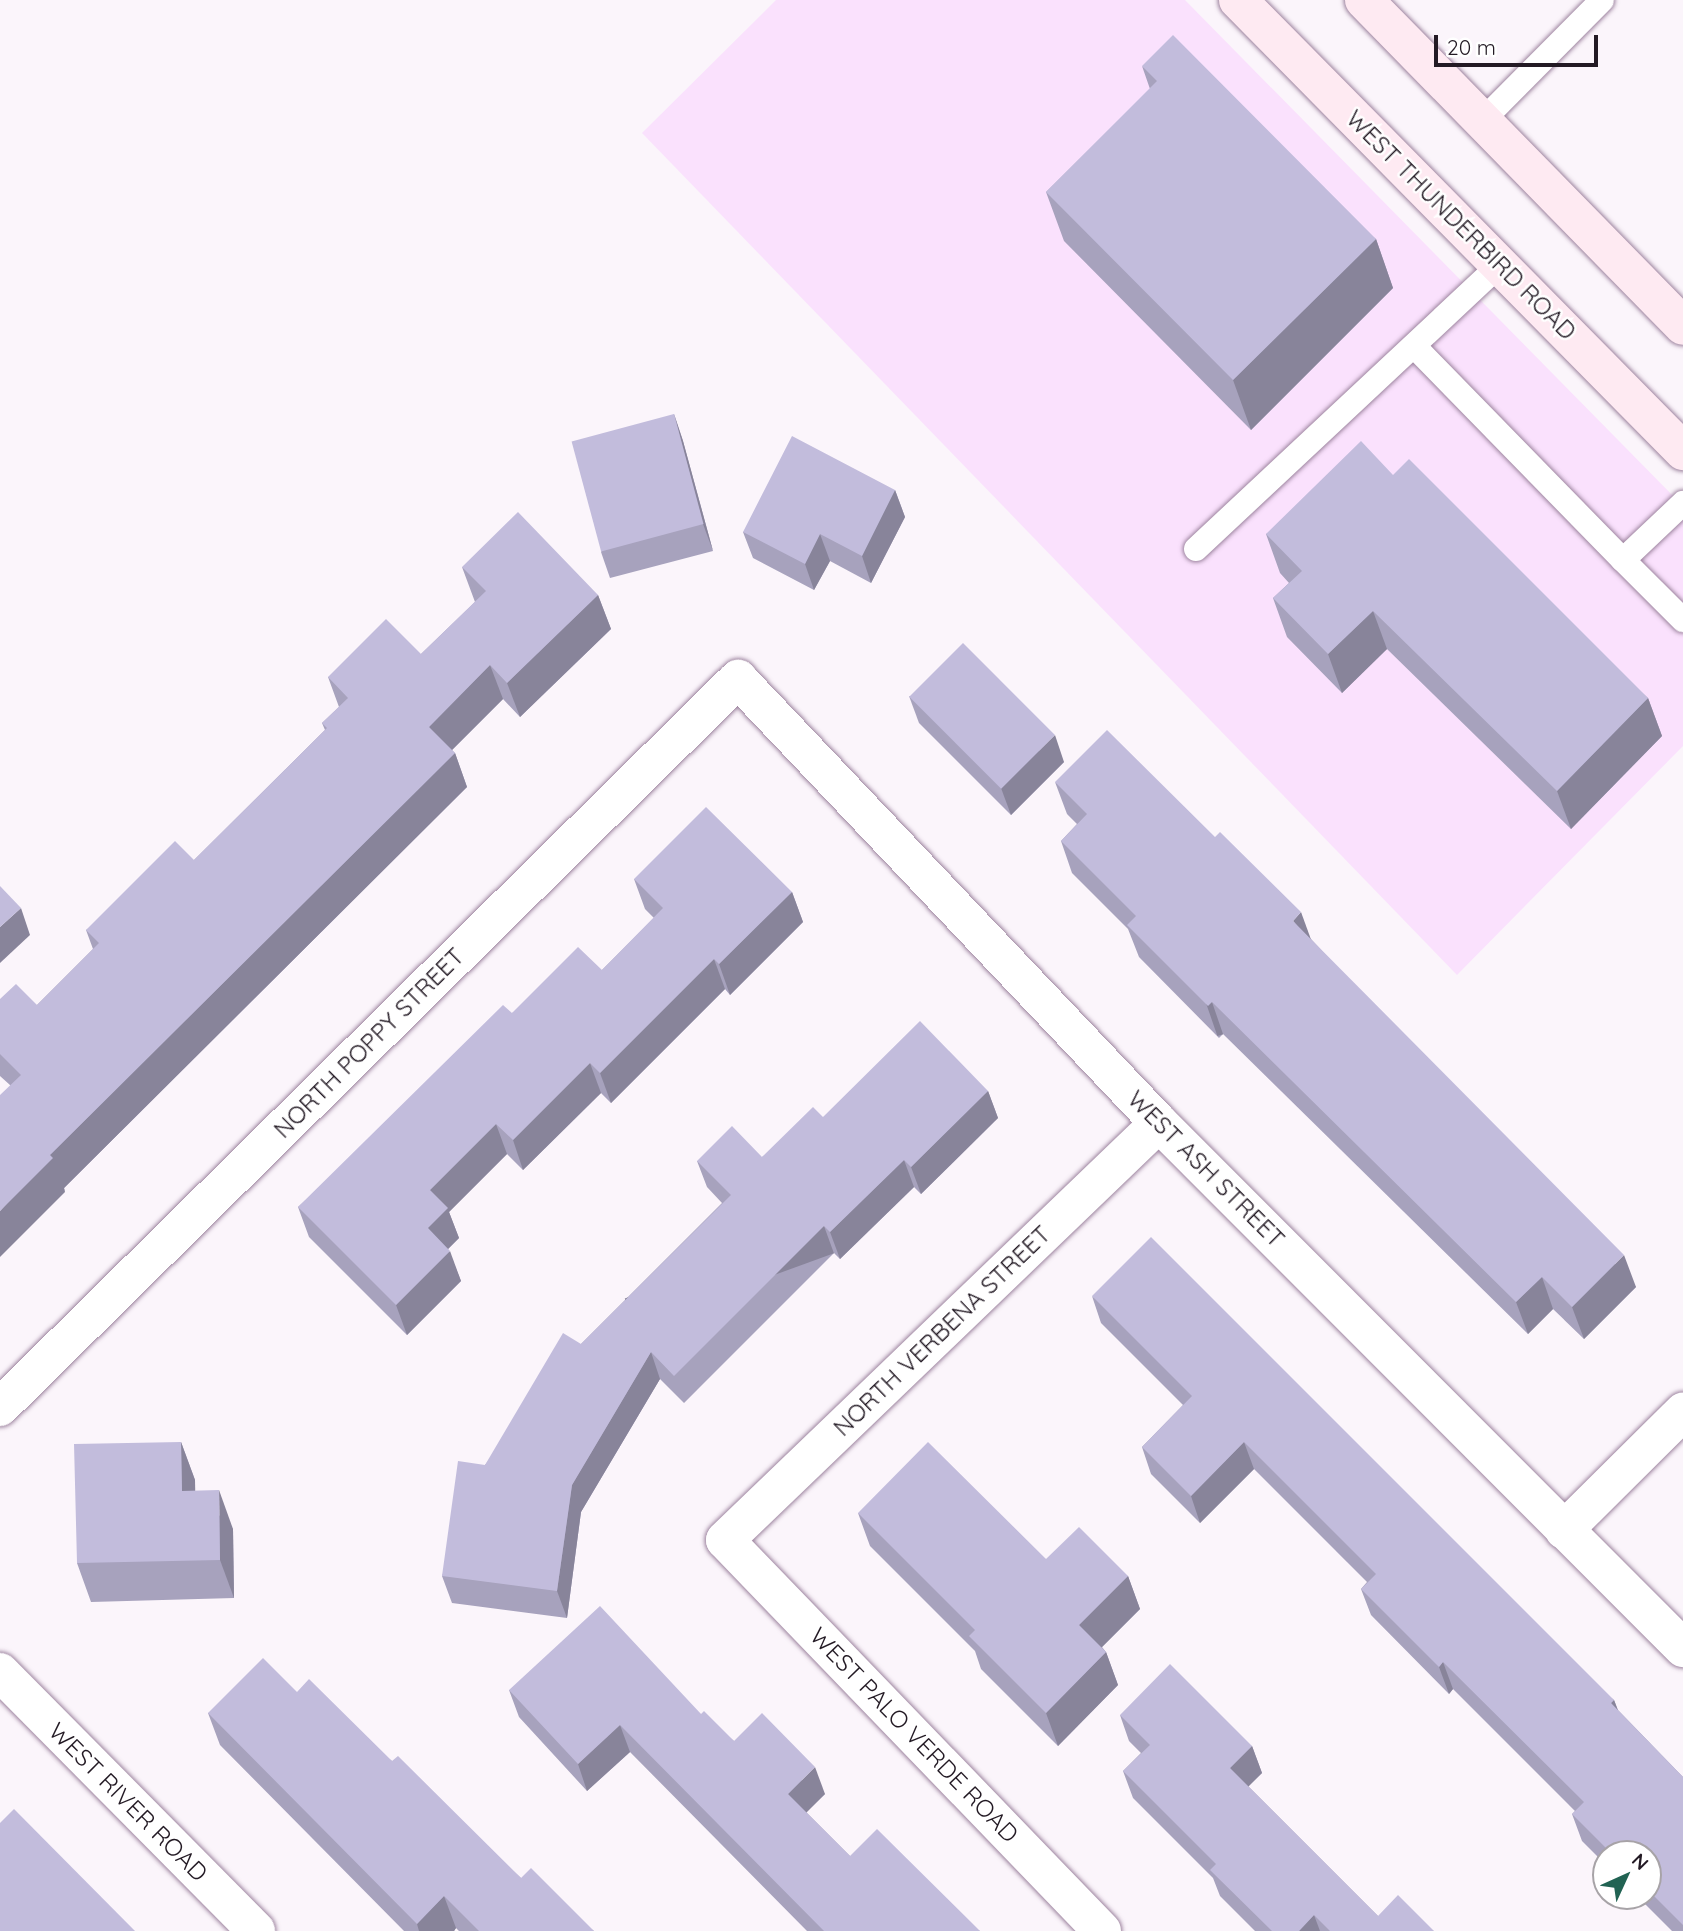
<!DOCTYPE html>
<html>
<head>
<meta charset="utf-8">
<style>
  body { margin:0 }
  #map { position:relative; width:1683px; height:1931px; overflow:hidden; background:#fbf5fb; font-family:Quicksand,sans-serif }
  div>[style] { position:absolute }
  [style*='--x'] { left:calc(var(--x)*1px); top:calc(var(--y)*1px); width:calc(var(--w)*1px); rotate:calc(var(--a)*1deg) }
  .built>* { inset:0; background:#fae1fd }
  .roads { filter:drop-shadow(0 0 2px #9d849f) drop-shadow(0 0 2px #9d849f) }
  .service>* { height:24px; margin:-12px; padding:0 12px; transform-origin:12px; border-radius:12px; background:#fff }
  .minor>* { height:38px; margin:-19px; padding:0 19px; transform-origin:19px; border-radius:19px; background:#fff }
  .secondary>* { height:38px; margin:-19px; padding:0 19px; transform-origin:19px; border-radius:19px; background:#feeaf2 }
  .wall>* { inset:0; background:#a7a2bd }
  .shaded-wall>* { inset:0; background:#88849a; transform-origin:0 0 }
  .building>* { inset:0; background:#c2bcdc; transform-origin:0 0 }
  span { translate:-50% -50%; white-space:nowrap; text-align:center; line-height:1.15; -webkit-text-stroke:5px #fff; paint-order:stroke }
  .street-label { font-size:24px; color:#231a24 }
  .north { position:absolute; left:1592px; top:1840px; width:70px; height:70px; box-sizing:border-box; background:#fff; border:2px solid #a7a3a7; border-radius:50%; rotate:45deg; font-size:19px; font-weight:700; line-height:28px; text-align:center; color:#231a24 }
  .north::after { content:''; display:block; margin:auto; width:24px; height:32px; background:#216353; clip-path:polygon(50% 0,100% 100%,50% 72%,0 100%) }
  .scale { position:absolute; left:1434px; top:35px; width:164px; height:32px; box-sizing:border-box; border:4px solid #231a24; border-top:0; padding-left:9px; font-size:21px; line-height:24px; white-space:nowrap; color:#231a24; -webkit-text-stroke:5px #fff; paint-order:stroke }
</style>
</head>
<body>
<div id="map">
  <div class="built">
    <div style="clip-path:polygon(776px 0,1185px 0,1683px 506px,1683px 746px,1457px 975px,642px 133px)"></div>
  </div>
  <div class="roads">
    <div class="service">
      <div style="--x:1482;--y:121;--w:170;--a:-45.2"></div>
      <div style="--x:1414;--y:346;--w:299;--a:45.7"></div>
      <div style="--x:1623;--y:560;--w:83;--a:-43.5"></div>
      <div style="--x:1196;--y:549;--w:417;--a:-43.1"></div>
      <div style="--x:1623;--y:560;--w:85;--a:45"></div>
    </div>
    <div class="minor">
      <div style="--x:0;--y:1407;--w:1037;--a:-44.61"></div>
      <div style="--x:738;--y:679;--w:612;--a:46.52"></div>
      <div style="--x:1159;--y:1123;--w:742;--a:45.05"></div>
      <div style="--x:1564;--y:1530;--w:168;--a:-44.8"></div>
      <div style="--x:0;--y:1672;--w:364;--a:45.3"></div>
      <div style="--x:1102;--y:1931;--w:543;--a:-133.96"></div>
      <div style="--x:725;--y:1540;--w:602;--a:-43.86"></div>
    </div>
    <div class="secondary">
      <div style="--x:1238;--y:0;--w:634;--a:45.38"></div>
      <div style="--x:1364;--y:0;--w:456;--a:45.6"></div>
    </div>
  </div>
  <div class="wall">
    <div style="clip-path:polygon(1142px 66px,1376px 239px,1393px 288px,1251px 430px,1064px 241px,1046px 192px,1150px 89px)"></div>
    <div style="clip-path:polygon(674px 414px,683px 441px,713px 551px,610px 578px,601px 552px)"></div>
    <div style="clip-path:polygon(1393px 475px,1648px 698px,1662px 736px,1571px 829px,1387px 649px,1342px 693px,1287px 637px,1273px 598px,1289px 583px,1280px 573px,1266px 534px)"></div>
    <div style="clip-path:polygon(895px 490px,905px 517px,871px 583px,830px 561px,814px 590px,753px 558px,743px 532px)"></div>
    <div style="clip-path:polygon(462px 567px,598px 595px,611px 629px,520px 717px,503px 699px,452px 750px,455px 753px,467px 787px,64px 1188px,65px 1192px,10px 1085px,0 1076px,0 999px,37px 1005px,93px 949px,86px 930px,194px 860px,325px 730px,322px 723px,339px 707px,328px 677px,421px 654px,475px 602px)"></div>
    <div style="clip-path:polygon(909px 696px,1064px 762px,1011px 815px,919px 723px)"></div>
    <div style="clip-path:polygon(1055px 782px,1311px 939px,1636px 1287px,1584px 1339px,1553px 1309px,1528px 1334px,1223px 1034px,1219px 1038px,1139px 957px,1128px 929px,1072px 873px,1061px 841px,1077px 824px,1067px 814px)"></div>
    <div style="clip-path:polygon(634px 879px,792px 892px,803px 922px,730px 995px,725px 989px,611px 1103px,601px 1093px,523px 1170px,507px 1154px,449px 1212px,459px 1238px,448px 1249px,461px 1281px,407px 1335px,309px 1237px,298px 1207px,512px 1013px,602px 970px,654px 918px,645px 909px)"></div>
    <div style="clip-path:polygon(988px 1091px,998px 1118px,921px 1194px,914px 1187px,840px 1259px,834px 1253px,684px 1403px,660px 1379px,581px 1512px,567px 1618px,452px 1603px,442px 1576px,485px 1465px,581px 1344px,722px 1203px,707px 1187px,697px 1161px,762px 1157px,823px 1117px)"></div>
    <div style="clip-path:polygon(1092px 1296px,1614px 1700px,1618px 1710px,1683px 1777px,1683px 1931px,1672px 1931px,1637px 1896px,1648px 1896px,1648px 1854px,1606px 1854px,1606px 1865px,1582px 1841px,1572px 1814px,1575px 1811px,1453px 1689px,1449px 1694px,1371px 1615px,1361px 1589px,1367px 1582px,1254px 1469px,1200px 1523px,1151px 1474px,1142px 1447px,1183px 1405px,1101px 1323px)"></div>
    <div style="clip-path:polygon(181px 1442px,195px 1480px,195px 1491px,233px 1529px,234px 1598px,91px 1602px,77px 1563px)"></div>
    <div style="clip-path:polygon(858px 1513px,1046px 1559px,1128px 1576px,1140px 1609px,1102px 1647px,1106px 1652px,1118px 1685px,1058px 1746px,981px 1669px,975px 1651px,870px 1546px)"></div>
    <div style="clip-path:polygon(509px 1690px,701px 1714px,734px 1741px,825px 1794px,806px 1812px,850px 1856px,980px 1931px,807px 1931px,630px 1752px,587px 1791px,519px 1717px)"></div>
    <div style="clip-path:polygon(297px 1692px,392px 1761px,521px 1878px,594px 1931px,459px 1931px,456px 1928px,454px 1931px,404px 1931px,220px 1745px,208px 1713px)"></div>
    <div style="clip-path:polygon(1120px 1715px,1252px 1746px,1262px 1773px,1248px 1786px,1378px 1916px,1434px 1931px,1255px 1931px,1220px 1896px,1213px 1878px,1133px 1798px,1123px 1771px,1141px 1753px,1129px 1741px)"></div>
  </div>
  <div class="shaded-wall">
    <div style="clip-path:polygon(1376px 239px,1393px 288px,1251px 430px,1233px 380px)"></div>
    <div style="clip-path:polygon(674px 414px,683px 441px,713px 551px,703px 524px)"></div>
    <div style="clip-path:polygon(895px 490px,905px 517px,871px 583px,862px 556px)"></div>
    <div style="clip-path:polygon(820px 534px,830px 561px,814px 590px,805px 564px)"></div>
    <div style="clip-path:polygon(598px 595px,611px 629px,520px 717px,507px 683px)"></div>
    <div style="clip-path:polygon(1373px 611px,1387px 649px,1342px 693px,1328px 654px)"></div>
    <div style="clip-path:polygon(490px 665px,503px 699px,441px 761px,429px 727px)"></div>
    <div style="clip-path:polygon(1648px 698px,1662px 736px,1571px 829px,1557px 791px)"></div>
    <div style="clip-path:polygon(1055px 735px,1064px 762px,1011px 815px,1001px 788px)"></div>
    <div style="clip-path:polygon(455px 753px,467px 787px,64px 1188px,65px 1192px,0 1257px,0 1211px,50px 1155px)"></div>
    <div style="clip-path:polygon(792px 892px,803px 922px,730px 995px,719px 964px)"></div>
    <div style="clip-path:polygon(21px 908px,30px 935px,0 963px,0 927px)"></div>
    <div style="clip-path:polygon(1301px 912px,1313px 945px,1293px 921px)"></div>
    <div style="clip-path:polygon(714px 959px,725px 989px,611px 1103px,600px 1073px)"></div>
    <div style="left:1212px;top:1002px;width:34px;height:6px;rotate:71deg"></div>
    <div style="clip-path:polygon(590px 1063px,601px 1093px,523px 1170px,513px 1140px)"></div>
    <div style="clip-path:polygon(988px 1091px,998px 1118px,921px 1194px,911px 1167px)"></div>
    <div style="clip-path:polygon(496px 1124px,507px 1154px,449px 1212px,459px 1238px,439px 1258px,428px 1228px,430px 1190px)"></div>
    <div style="clip-path:polygon(904px 1160px,914px 1187px,840px 1259px,830px 1232px)"></div>
    <div style="left:824px;top:1226px;width:29px;height:212px;rotate:70deg"></div>
    <div style="clip-path:polygon(450px 1251px,461px 1281px,407px 1335px,396px 1305px)"></div>
    <div style="clip-path:polygon(1624px 1255px,1636px 1287px,1584px 1339px,1572px 1307px)"></div>
    <div style="clip-path:polygon(1542px 1277px,1553px 1309px,1528px 1334px,1516px 1302px)"></div>
    <div style="clip-path:polygon(651px 1352px,660px 1379px,581px 1512px,567px 1618px,557px 1591px,572px 1485px)"></div>
    <div style="clip-path:polygon(181px 1442px,195px 1480px,196px 1530px,182px 1491px)"></div>
    <div style="clip-path:polygon(1244px 1442px,1254px 1469px,1200px 1523px,1191px 1496px)"></div>
    <div style="clip-path:polygon(219px 1490px,233px 1529px,234px 1598px,220px 1560px)"></div>
    <div style="clip-path:polygon(1128px 1576px,1140px 1609px,1091px 1658px,1079px 1625px)"></div>
    <div style="clip-path:polygon(1106px 1652px,1118px 1685px,1058px 1746px,1046px 1713px)"></div>
    <div style="clip-path:polygon(1443px 1662px,1453px 1689px,1449px 1694px,1439px 1667px)"></div>
    <div style="clip-path:polygon(1614px 1700px,1624px 1727px,1611px 1703px)"></div>
    <div style="clip-path:polygon(620px 1725px,630px 1752px,587px 1791px,578px 1764px)"></div>
    <div style="clip-path:polygon(1252px 1746px,1262px 1773px,1240px 1795px,1230px 1768px)"></div>
    <div style="clip-path:polygon(815px 1767px,825px 1794px,798px 1821px,788px 1794px)"></div>
    <div style="clip-path:polygon(444px 1896px,456px 1928px,454px 1931px,419px 1931px,417px 1924px)"></div>
    <div style="clip-path:polygon(1314px 1915px,1320px 1931px,1299px 1931px)"></div>
  </div>
  <div class="building">
    <div style="clip-path:polygon(1173px 35px,1376px 239px,1233px 380px,1046px 192px,1157px 81px,1142px 66px)"></div>
    <div style="left:674px;top:414px;width:114px;height:106px;rotate:75deg"></div>
    <div style="clip-path:polygon(792px 436px,895px 490px,862px 556px,820px 534px,805px 564px,743px 532px)"></div>
    <div style="clip-path:polygon(1361px 441px,1393px 475px,1409px 459px,1648px 698px,1557px 791px,1373px 611px,1328px 654px,1273px 598px,1302px 571px,1266px 534px)"></div>
    <div style="clip-path:polygon(518px 512px,598px 595px,507px 683px,490px 665px,429px 727px,455px 753px,50px 1155px,53px 1158px,0 1211px,0 1095px,21px 1075px,0 1054px,0 999px,16px 984px,37px 1005px,99px 943px,86px 930px,175px 841px,194px 860px,327px 728px,322px 723px,348px 698px,328px 677px,386px 619px,421px 654px,486px 591px,462px 567px)"></div>
    <div style="left:963px;top:643px;width:130px;height:76px;rotate:45deg"></div>
    <div style="clip-path:polygon(1107px 730px,1215px 837px,1220px 832px,1301px 912px,1293px 921px,1624px 1255px,1572px 1307px,1542px 1277px,1516px 1302px,1212px 1002px,1208px 1006px,1127px 925px,1136px 916px,1061px 841px,1087px 814px,1055px 782px)"></div>
    <div style="clip-path:polygon(706px 807px,792px 892px,719px 964px,714px 959px,600px 1073px,590px 1063px,513px 1140px,496px 1124px,430px 1190px,448px 1208px,428px 1228px,450px 1251px,396px 1305px,298px 1207px,503px 1005px,512px 1013px,578px 947px,602px 970px,663px 908px,634px 879px)"></div>
    <div style="clip-path:polygon(0 886px,21px 908px,0 927px)"></div>
    <div style="clip-path:polygon(920px 1021px,988px 1091px,911px 1167px,904px 1160px,830px 1232px,824px 1226px,674px 1376px,651px 1352px,572px 1485px,557px 1591px,442px 1576px,458px 1461px,485px 1465px,563px 1333px,581px 1344px,731px 1195px,697px 1161px,732px 1126px,762px 1157px,813px 1107px,823px 1117px)"></div>
    <div style="clip-path:polygon(1151px 1237px,1614px 1700px,1611px 1703px,1683px 1777px,1683px 1925px,1648px 1890px,1648px 1854px,1612px 1854px,1572px 1814px,1584px 1802px,1443px 1662px,1439px 1667px,1361px 1589px,1376px 1574px,1244px 1442px,1191px 1496px,1142px 1447px,1192px 1396px,1092px 1296px)"></div>
    <div style="clip-path:polygon(181px 1442px,182px 1491px,219px 1490px,220px 1560px,77px 1563px,74px 1444px)"></div>
    <div style="clip-path:polygon(928px 1442px,1046px 1559px,1079px 1527px,1128px 1576px,1079px 1625px,1106px 1652px,1046px 1713px,969px 1636px,975px 1630px,858px 1513px)"></div>
    <div style="clip-path:polygon(600px 1606px,701px 1714px,704px 1711px,734px 1741px,762px 1713px,815px 1767px,788px 1794px,850px 1856px,877px 1829px,980px 1931px,824px 1931px,620px 1725px,578px 1764px,509px 1690px)"></div>
    <div style="clip-path:polygon(263px 1658px,297px 1692px,309px 1679px,392px 1761px,398px 1756px,521px 1878px,531px 1868px,594px 1931px,479px 1931px,444px 1896px,417px 1924px,208px 1713px)"></div>
    <div style="clip-path:polygon(1170px 1664px,1252px 1746px,1230px 1768px,1378px 1916px,1398px 1895px,1434px 1931px,1330px 1931px,1314px 1915px,1299px 1931px,1272px 1931px,1210px 1870px,1216px 1864px,1123px 1771px,1150px 1745px,1120px 1715px)"></div>
    <div style="clip-path:polygon(14px 1809px,135px 1931px,0 1931px,0 1823px)"></div>
  </div>
  <div class="street-label">
    <span style="left:1461px;top:225px;rotate:45deg">WEST THUNDERBIRD ROAD</span>
    <span style="left:369px;top:1043px;rotate:-45deg">NORTH POPPY STREET</span>
    <span style="left:1206px;top:1169px;rotate:45deg">WEST ASH STREET</span>
    <span style="left:942px;top:1331px;rotate:-44deg">NORTH VERBENA STREET</span>
    <span style="left:914px;top:1735px;rotate:46deg">WEST PALO VERDE ROAD</span>
    <span style="left:128px;top:1802px;rotate:45deg">WEST RIVER ROAD</span>
  </div>
  <div class="north">N</div>
  <div class="scale">20 m</div>
</div>
</body>
</html>
